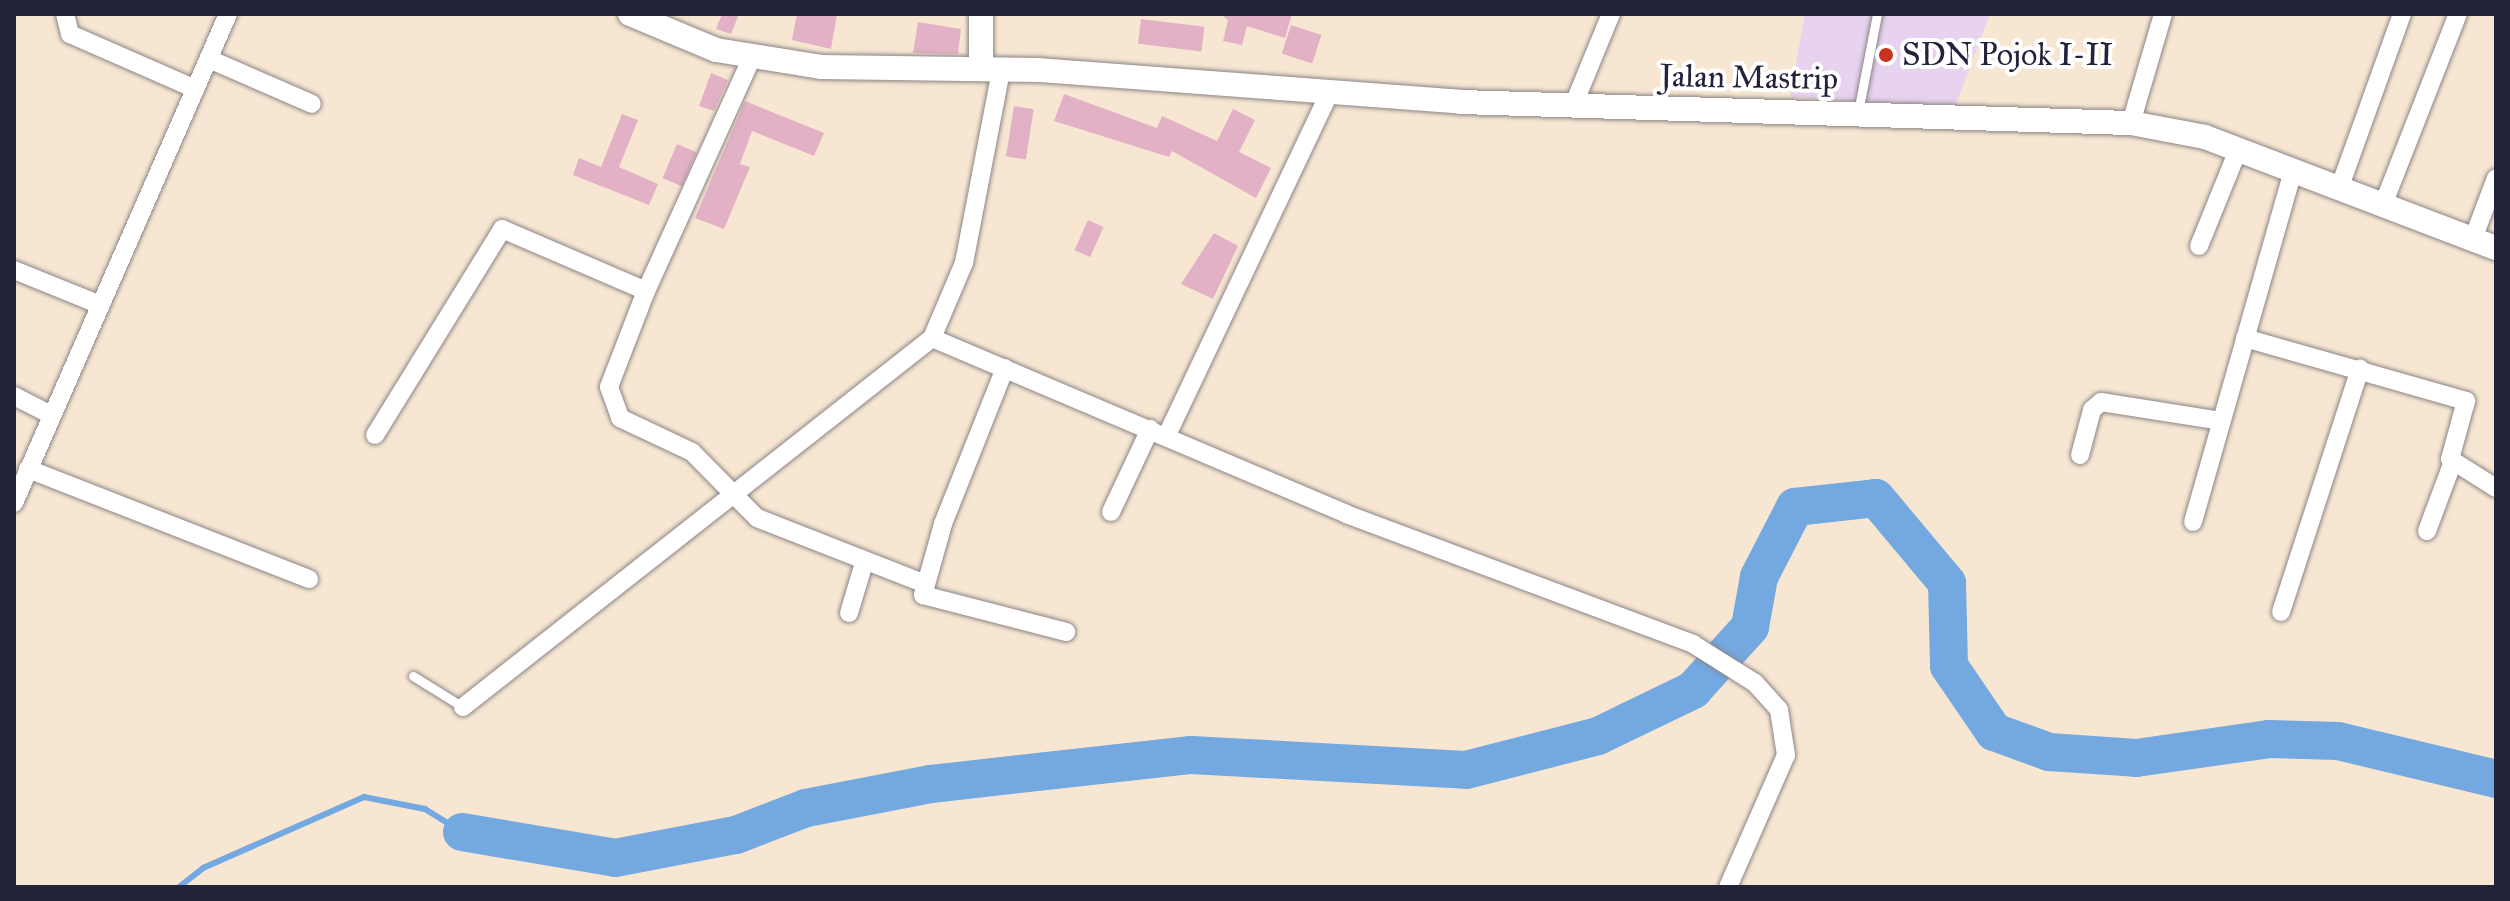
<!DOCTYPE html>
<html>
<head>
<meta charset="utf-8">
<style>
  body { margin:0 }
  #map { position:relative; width:2510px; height:901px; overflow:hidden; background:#f7e7d2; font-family:"IM FELL Great Primer",serif }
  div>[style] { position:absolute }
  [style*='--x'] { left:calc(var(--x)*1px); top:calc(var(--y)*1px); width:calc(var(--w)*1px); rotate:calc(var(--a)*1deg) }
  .built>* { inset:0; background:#e7d2ef }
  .stream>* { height:6px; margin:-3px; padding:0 3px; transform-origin:3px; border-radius:3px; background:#73a8e0 }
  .river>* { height:38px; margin:-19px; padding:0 19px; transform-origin:19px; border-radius:19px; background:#73a8e0 }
  .building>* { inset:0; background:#e2b1c6; transform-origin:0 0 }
  .roads { filter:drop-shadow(0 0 2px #8c8486) drop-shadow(0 0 2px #8c8486) }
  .lane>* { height:9px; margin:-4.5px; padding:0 4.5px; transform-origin:4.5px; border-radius:4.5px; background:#fff }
  .street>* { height:18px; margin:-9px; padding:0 9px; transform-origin:9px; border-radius:9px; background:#fff }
  .secondary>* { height:24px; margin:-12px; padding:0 12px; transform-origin:12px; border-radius:12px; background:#fff }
  .dots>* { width:22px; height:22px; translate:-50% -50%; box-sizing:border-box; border:4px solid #fff; border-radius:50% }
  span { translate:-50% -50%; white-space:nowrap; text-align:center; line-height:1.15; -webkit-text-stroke:8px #fff; paint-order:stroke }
  .poi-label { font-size:32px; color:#22223b }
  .left { translate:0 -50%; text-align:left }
  .street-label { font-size:32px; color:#22223b }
  .frame { position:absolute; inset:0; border:16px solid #22223b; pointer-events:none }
</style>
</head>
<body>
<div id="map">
  <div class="built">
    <div style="clip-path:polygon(1805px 14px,1990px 14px,1955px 107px,1790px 97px)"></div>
  </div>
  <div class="stream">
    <div style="--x:179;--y:887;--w:31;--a:-38"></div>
    <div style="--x:203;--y:868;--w:176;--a:-23.8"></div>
    <div style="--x:364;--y:797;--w:62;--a:11.1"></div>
    <div style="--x:425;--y:809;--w:44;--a:31.9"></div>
  </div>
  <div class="river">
    <div style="--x:462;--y:832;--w:155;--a:9.6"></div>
    <div style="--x:615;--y:858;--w:123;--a:-10.8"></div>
    <div style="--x:736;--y:835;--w:75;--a:-21.1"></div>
    <div style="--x:806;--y:808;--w:127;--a:-10.9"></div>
    <div style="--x:931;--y:784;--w:262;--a:-6.4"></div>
    <div style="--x:1191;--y:755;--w:275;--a:3.1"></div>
    <div style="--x:1466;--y:770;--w:136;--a:-14.4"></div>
    <div style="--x:1598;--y:736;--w:106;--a:-25.8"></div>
    <div style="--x:1693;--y:690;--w:85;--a:-47.9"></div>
    <div style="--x:1750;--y:627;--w:51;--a:-79.8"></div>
    <div style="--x:1759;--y:577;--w:79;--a:-62.8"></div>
    <div style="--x:1795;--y:507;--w:81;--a:-6.3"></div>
    <div style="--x:1876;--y:498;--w:111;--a:50.1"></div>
    <div style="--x:1947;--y:583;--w:83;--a:88.6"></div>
    <div style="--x:1949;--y:666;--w:80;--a:55.7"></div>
    <div style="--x:1994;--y:732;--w:59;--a:20"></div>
    <div style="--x:2049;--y:752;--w:87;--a:3.9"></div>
    <div style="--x:2136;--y:758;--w:134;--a:-8.1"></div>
    <div style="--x:2269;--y:739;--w:69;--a:1.7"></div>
    <div style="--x:2338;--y:741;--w:163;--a:13.5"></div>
  </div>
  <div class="building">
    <div style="clip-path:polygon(722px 14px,739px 14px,731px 34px,716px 29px)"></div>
    <div style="clip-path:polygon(797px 14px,837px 14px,831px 49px,792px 40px)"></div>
    <div style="clip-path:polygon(1220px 14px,1292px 14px,1285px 38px,1247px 26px,1242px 45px,1223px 41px,1228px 20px)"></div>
    <div style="left:1141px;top:19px;width:64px;height:25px;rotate:7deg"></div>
    <div style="clip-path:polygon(918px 22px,961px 29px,958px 54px,913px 53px)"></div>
    <div style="left:1291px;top:25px;width:32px;height:30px;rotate:18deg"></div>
    <div style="clip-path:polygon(711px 73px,728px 80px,714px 111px,699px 106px)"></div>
    <div style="clip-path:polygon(1064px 94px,1157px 128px,1162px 116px,1217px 141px,1233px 109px,1255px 120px,1239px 152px,1271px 168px,1256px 198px,1172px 151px,1169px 157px,1054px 121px)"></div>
    <div style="clip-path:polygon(745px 101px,824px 133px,814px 156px,752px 131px,740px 164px,750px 167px,724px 229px,695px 218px)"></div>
    <div style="left:1014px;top:106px;width:20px;height:51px;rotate:9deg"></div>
    <div style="clip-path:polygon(622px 114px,638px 120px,619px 167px,658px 184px,649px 205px,573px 175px,579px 158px,601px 167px)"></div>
    <div style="left:677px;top:144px;width:21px;height:37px;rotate:23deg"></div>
    <div style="left:1088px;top:220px;width:17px;height:33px;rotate:24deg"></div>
    <div style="clip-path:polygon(1214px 233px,1238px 246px,1213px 299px,1181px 284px)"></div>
  </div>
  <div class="roads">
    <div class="lane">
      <div style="--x:1858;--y:112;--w:100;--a:-79"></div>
      <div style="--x:413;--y:676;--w:59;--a:31.8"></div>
    </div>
    <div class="street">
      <div style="--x:65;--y:14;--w:21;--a:76"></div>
      <div style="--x:70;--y:34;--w:137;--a:23.7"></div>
      <div style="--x:209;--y:59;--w:112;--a:23.6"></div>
      <div style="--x:1573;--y:106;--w:100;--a:-67.6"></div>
      <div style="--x:2131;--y:123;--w:114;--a:-73.6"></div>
      <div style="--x:2339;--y:189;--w:186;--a:-70.2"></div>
      <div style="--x:2383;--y:205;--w:205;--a:-68.6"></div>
      <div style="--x:2473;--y:239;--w:65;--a:-69.3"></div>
      <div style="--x:2199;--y:246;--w:104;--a:-67.9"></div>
      <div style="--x:14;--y:270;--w:91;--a:22"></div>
      <div style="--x:646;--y:291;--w:255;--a:-65.6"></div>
      <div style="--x:932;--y:338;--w:450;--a:23"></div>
      <div style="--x:1346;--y:514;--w:371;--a:20.5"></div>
      <div style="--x:1693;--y:644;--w:73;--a:32.2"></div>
      <div style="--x:1755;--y:683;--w:36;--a:48"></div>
      <div style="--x:1779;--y:710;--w:46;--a:81.2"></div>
      <div style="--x:1786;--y:755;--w:144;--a:113.7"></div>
      <div style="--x:2245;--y:338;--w:230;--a:15.9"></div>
      <div style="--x:2466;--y:401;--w:60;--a:105.4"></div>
      <div style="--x:2450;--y:459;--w:54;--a:32.2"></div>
      <div style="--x:1005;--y:368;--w:168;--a:111.7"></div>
      <div style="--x:943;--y:524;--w:74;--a:105.7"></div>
      <div style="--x:923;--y:595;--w:148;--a:14.5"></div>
      <div style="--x:14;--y:396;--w:38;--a:27"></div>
      <div style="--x:375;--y:435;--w:242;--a:-58.3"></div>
      <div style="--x:502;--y:229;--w:157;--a:23.3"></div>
      <div style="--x:646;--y:291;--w:103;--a:111.1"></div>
      <div style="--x:609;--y:387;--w:33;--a:70"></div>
      <div style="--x:620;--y:418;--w:80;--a:25.3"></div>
      <div style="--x:692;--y:452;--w:93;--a:45.4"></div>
      <div style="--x:757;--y:518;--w:180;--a:21.4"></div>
      <div style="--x:1167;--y:435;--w:375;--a:-64.6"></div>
      <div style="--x:2080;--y:455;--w:47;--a:-75.1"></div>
      <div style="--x:2092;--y:410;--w:12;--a:-42"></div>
      <div style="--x:2101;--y:402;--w:121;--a:9"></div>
      <div style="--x:28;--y:469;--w:302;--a:21.4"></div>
      <div style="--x:14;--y:503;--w:534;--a:-66.36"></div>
      <div style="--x:1111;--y:512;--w:92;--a:-64.8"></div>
      <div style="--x:2193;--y:522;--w:364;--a:-74.1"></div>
      <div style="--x:2427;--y:531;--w:72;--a:-69.5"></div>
      <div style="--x:2281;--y:612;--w:256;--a:-72"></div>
      <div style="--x:849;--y:613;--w:52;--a:-73.3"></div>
      <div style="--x:463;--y:707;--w:597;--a:-38.19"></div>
      <div style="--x:932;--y:338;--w:82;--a:-66.9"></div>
      <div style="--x:964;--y:263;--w:197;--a:-79.1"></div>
    </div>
    <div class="secondary">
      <div style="--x:630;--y:14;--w:93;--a:22.7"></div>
      <div style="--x:716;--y:50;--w:106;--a:9.2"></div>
      <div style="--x:821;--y:67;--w:218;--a:0.8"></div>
      <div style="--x:1039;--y:70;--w:423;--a:4.3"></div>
      <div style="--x:1461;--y:102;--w:670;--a:1.8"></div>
      <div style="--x:2131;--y:123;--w:75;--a:10.7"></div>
      <div style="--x:2205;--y:137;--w:311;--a:20.9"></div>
      <div style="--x:981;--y:69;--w:55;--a:-90"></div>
    </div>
  </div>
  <div class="dots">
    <div style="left:1886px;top:55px;background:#c8321e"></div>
  </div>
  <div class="poi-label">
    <span class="left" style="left:1902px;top:55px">SDN Pojok I-II</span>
  </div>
  <div class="street-label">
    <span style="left:1749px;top:78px;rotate:1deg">Jalan Mastrip</span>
  </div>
  <div class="frame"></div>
</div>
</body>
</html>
